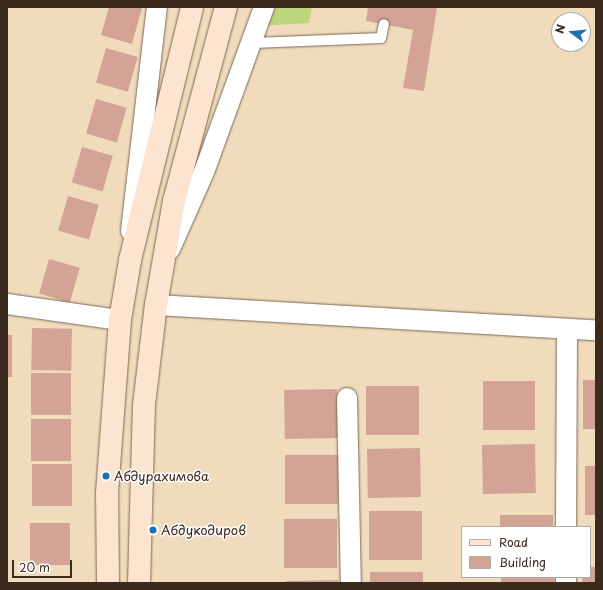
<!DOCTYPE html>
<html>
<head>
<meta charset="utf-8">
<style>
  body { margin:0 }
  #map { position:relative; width:603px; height:590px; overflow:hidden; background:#f0dcbc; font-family:"Playpen Sans",sans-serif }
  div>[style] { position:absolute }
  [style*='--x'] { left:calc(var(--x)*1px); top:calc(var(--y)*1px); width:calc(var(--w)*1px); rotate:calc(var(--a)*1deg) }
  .green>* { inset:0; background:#bed67b }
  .building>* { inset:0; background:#d3a396; transform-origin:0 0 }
  .roads { filter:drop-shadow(0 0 1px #7a6855) drop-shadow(0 0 1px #7a6855) }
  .service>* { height:10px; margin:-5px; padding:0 5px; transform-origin:5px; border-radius:5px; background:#fff }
  .minor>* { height:20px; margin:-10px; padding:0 10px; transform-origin:10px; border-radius:10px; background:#fff }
  .secondary>* { height:22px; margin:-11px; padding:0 11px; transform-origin:11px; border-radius:11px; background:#fde4d0 }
  .dots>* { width:11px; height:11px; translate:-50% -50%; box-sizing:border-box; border:2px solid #fff; border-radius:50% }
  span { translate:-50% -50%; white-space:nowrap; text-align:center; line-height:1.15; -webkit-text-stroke:3px #fff; paint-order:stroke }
  .poi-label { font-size:13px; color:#3b2a1e }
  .left { translate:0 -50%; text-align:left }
  .frame { position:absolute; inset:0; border:8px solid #3b2a1e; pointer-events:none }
  .legend { position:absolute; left:461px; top:526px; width:130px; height:52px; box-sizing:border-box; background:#fff; border:1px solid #b1aaa5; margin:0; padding:5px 7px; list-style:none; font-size:12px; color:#3b2a1e }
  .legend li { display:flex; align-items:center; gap:8px; height:20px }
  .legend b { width:20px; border:1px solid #b1aaa5 }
  .north { position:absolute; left:551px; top:12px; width:40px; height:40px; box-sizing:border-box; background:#fff; border:1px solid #b1aaa5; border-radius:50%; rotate:286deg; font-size:11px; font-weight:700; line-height:16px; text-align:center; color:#3b2a1e }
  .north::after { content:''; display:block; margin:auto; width:14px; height:18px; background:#1f6fb2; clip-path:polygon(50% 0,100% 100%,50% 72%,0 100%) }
  .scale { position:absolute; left:12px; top:560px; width:60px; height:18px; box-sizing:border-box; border:2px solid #3b2a1e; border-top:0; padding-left:5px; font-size:12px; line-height:14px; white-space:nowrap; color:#3b2a1e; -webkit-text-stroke:3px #fff; paint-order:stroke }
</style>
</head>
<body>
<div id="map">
  <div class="green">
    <div style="clip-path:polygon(260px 7px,312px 7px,309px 23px,256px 26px)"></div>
  </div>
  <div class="building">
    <div style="clip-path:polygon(109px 7px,142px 8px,132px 44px,101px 35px)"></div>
    <div style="clip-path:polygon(368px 7px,437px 7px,424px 91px,403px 88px,413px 30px,366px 21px)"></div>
    <div style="left:106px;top:48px;width:33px;height:36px;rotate:16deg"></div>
    <div style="left:96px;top:99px;width:32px;height:36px;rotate:16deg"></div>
    <div style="left:82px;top:147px;width:32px;height:37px;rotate:16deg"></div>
    <div style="left:68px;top:196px;width:32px;height:36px;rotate:16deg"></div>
    <div style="left:49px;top:259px;width:32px;height:36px;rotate:16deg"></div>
    <div style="left:32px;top:328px;width:40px;height:42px;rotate:1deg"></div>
    <div style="left:7px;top:335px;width:5px;height:42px"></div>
    <div style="left:31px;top:373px;width:40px;height:42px"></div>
    <div style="left:583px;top:380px;width:13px;height:49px"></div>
    <div style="left:483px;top:381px;width:52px;height:49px"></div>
    <div style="left:419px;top:386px;width:49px;height:53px;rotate:90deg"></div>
    <div style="left:337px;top:389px;width:49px;height:53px;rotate:89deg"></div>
    <div style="left:31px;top:419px;width:40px;height:42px"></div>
    <div style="left:535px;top:444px;width:49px;height:53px;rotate:89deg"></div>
    <div style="left:420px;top:448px;width:49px;height:53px;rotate:89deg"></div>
    <div style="left:338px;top:455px;width:49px;height:53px;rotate:90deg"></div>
    <div style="left:32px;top:464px;width:40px;height:42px"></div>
    <div style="left:585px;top:466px;width:11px;height:49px"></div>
    <div style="left:422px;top:511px;width:49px;height:53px;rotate:90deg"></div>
    <div style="left:500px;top:515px;width:53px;height:12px"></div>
    <div style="left:284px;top:519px;width:53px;height:49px"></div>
    <div style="left:30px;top:523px;width:40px;height:42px"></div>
    <div style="clip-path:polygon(590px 567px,596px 567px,596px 583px,582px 583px,582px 577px,590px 577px)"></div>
    <div style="left:370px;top:572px;width:53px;height:11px"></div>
    <div style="left:501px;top:577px;width:53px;height:6px"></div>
    <div style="clip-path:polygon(338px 580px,339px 583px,286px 583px,286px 581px)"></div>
  </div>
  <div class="roads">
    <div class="service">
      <div style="--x:253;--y:43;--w:128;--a:-2.2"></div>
      <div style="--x:381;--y:38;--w:14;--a:-78"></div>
    </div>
    <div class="minor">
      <div style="--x:131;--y:231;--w:226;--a:-83.4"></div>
      <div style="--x:170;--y:249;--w:84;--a:-66.2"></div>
      <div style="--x:204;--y:172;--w:176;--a:-70"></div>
      <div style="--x:7;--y:304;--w:114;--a:8.1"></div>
      <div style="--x:156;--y:305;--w:441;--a:3.3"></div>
      <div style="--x:347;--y:398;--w:185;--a:88.8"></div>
      <div style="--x:566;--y:527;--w:198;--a:-89.7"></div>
      <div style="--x:566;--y:583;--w:6;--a:-90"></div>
    </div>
    <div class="secondary">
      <div style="--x:108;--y:583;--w:90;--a:-90.6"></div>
      <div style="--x:107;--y:493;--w:173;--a:-85.7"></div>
      <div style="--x:120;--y:320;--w:61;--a:-80.5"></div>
      <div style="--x:130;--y:260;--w:260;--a:-76.2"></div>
      <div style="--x:139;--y:583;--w:178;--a:-88.4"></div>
      <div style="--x:144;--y:405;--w:101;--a:-83.2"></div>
      <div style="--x:156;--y:305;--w:106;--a:-80.2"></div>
      <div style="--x:174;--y:201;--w:201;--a:-75"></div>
    </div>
  </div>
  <div class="dots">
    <div style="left:106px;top:476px;background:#1f6fb2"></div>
    <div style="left:153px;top:530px;background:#1f6fb2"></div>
  </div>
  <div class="poi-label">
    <span class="left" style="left:114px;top:476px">Абдурахимова</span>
    <span class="left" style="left:161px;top:530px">Абдукодиров</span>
  </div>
  <div class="frame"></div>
  <ul class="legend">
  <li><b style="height:5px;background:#fde4d0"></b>Road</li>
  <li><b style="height:11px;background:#d3a396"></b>Building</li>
  </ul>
  <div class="north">N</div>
  <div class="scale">20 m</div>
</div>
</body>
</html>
